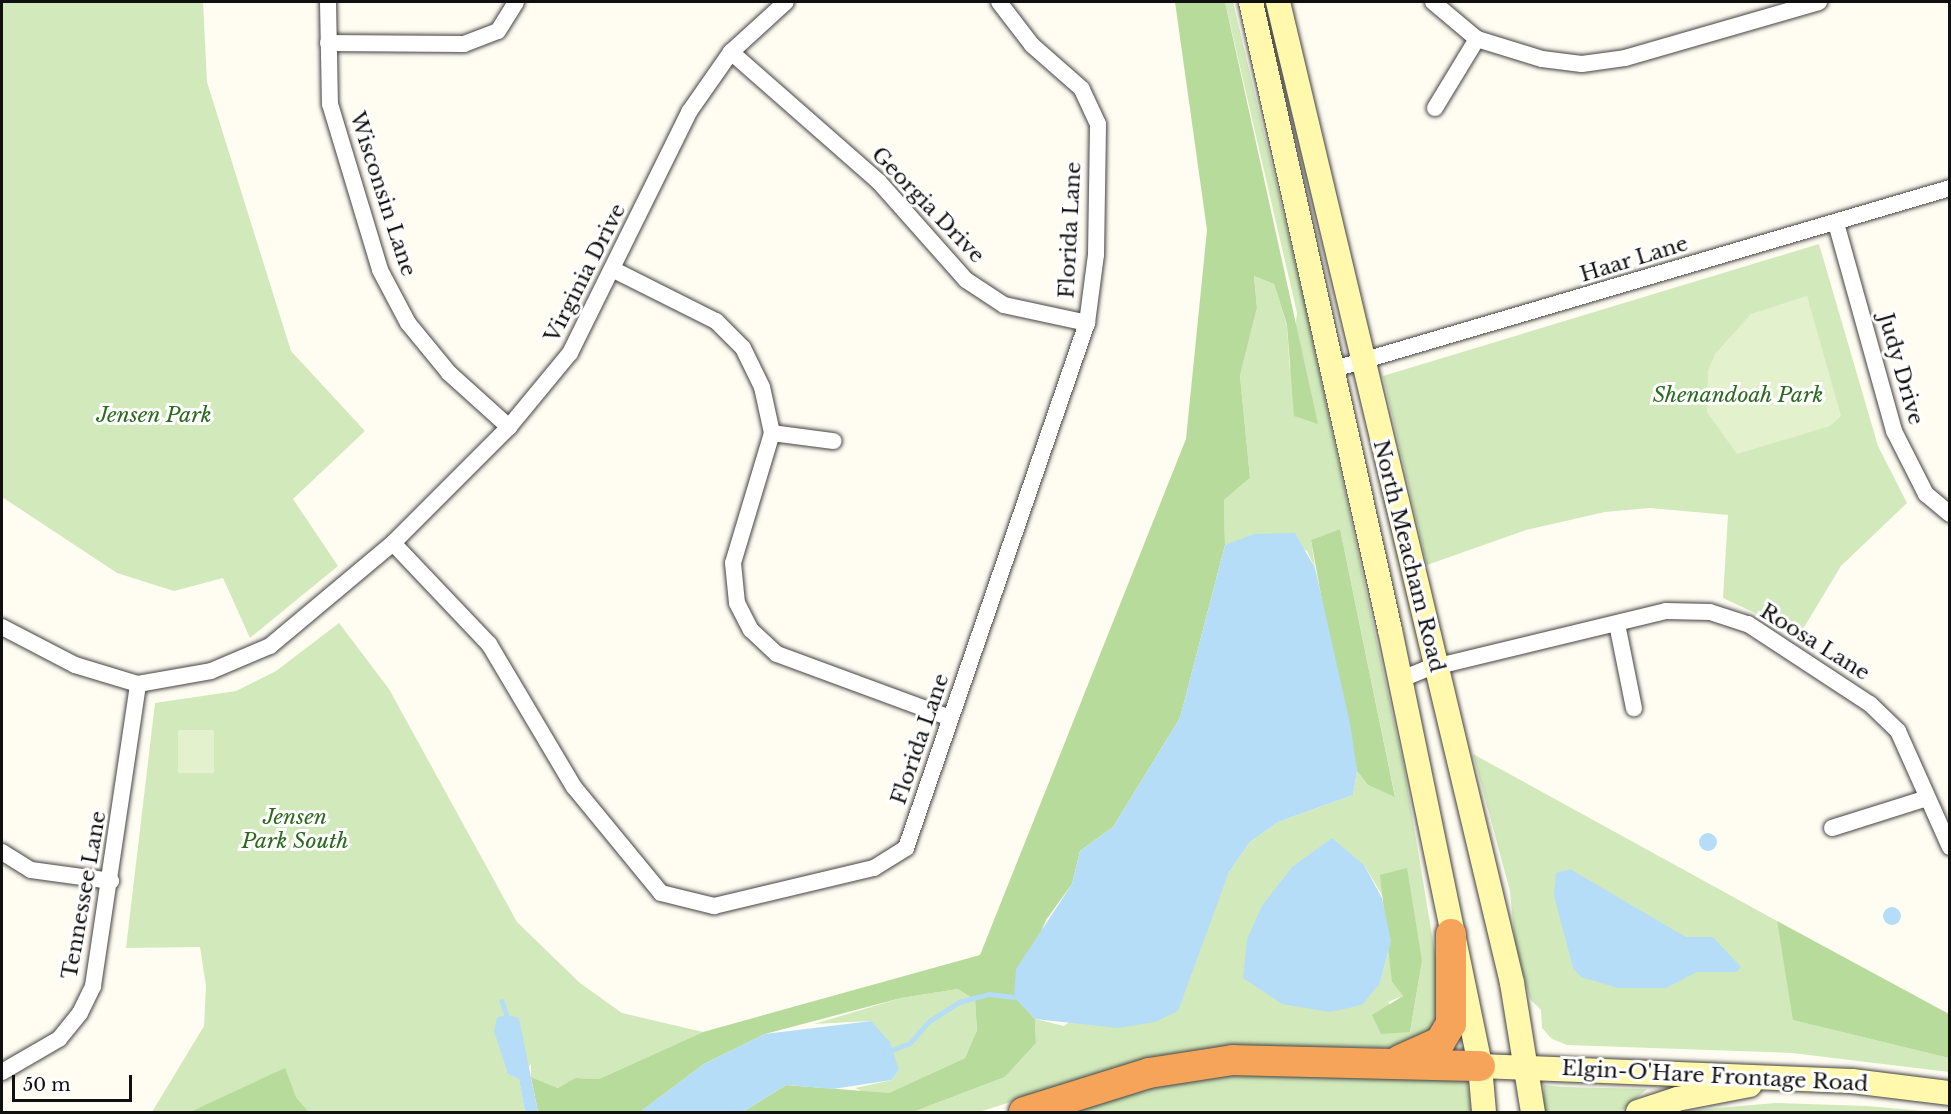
<!DOCTYPE html>
<html>
<head>
<meta charset="utf-8">
<style>
  body { margin:0 }
  #map { position:relative; width:1951px; height:1114px; overflow:hidden; background:#fffdf2; font-family:"Libre Baskerville",serif }
  div>[style] { position:absolute }
  [style*='--x'] { left:calc(var(--x)*1px); top:calc(var(--y)*1px); width:calc(var(--w)*1px); rotate:calc(var(--a)*1deg) }
  .green>* { inset:0; background:#d2eabb }
  .forest>* { inset:0; background:#b6db9a }
  .pitch>* { inset:0; background:#e4f1cd; transform-origin:0 0 }
  .water>* { inset:0; background:#b6ddf7 }
  .round { border-radius:50% }
  .stream>* { height:4.5px; margin:-2.25px; padding:0 2.25px; transform-origin:2.25px; border-radius:2.25px; background:#b6ddf7 }
  .roads { filter:drop-shadow(0 0 2px #434343) drop-shadow(0 0 2px #434343) }
  .street>* { height:16px; margin:-8px; padding:0 8px; transform-origin:8px; border-radius:8px; background:#fff }
  .secondary>* { height:24px; margin:-12px; padding:0 12px; transform-origin:12px; border-radius:12px; background:#fff8ad }
  .highway>* { height:30px; margin:-15px; padding:0 15px; transform-origin:15px; border-radius:15px; background:#f5a45a }
  span { translate:-50% -50%; white-space:nowrap; text-align:center; line-height:1.15; -webkit-text-stroke:6px #fff; paint-order:stroke }
  .street-label { font-size:21px; color:#101010 }
  .park-label { font-size:21px; color:#2c691e; font-style:italic }
  .frame { position:absolute; inset:0; border:3px solid #101010; pointer-events:none }
  .scale { position:absolute; left:12px; top:1075px; width:120px; height:27px; box-sizing:border-box; border:3px solid #101010; border-top:0; padding-left:8px; font-size:18px; line-height:21px; white-space:nowrap; color:#101010; -webkit-text-stroke:4px #fff; paint-order:stroke }
</style>
</head>
<body>
<div id="map">
  <div class="green">
    <div style="clip-path:polygon(2px 2px,203px 2px,207px 82px,291px 351px,365px 431px,293px 499px,338px 566px,250px 638px,223px 578px,174px 591px,117px 573px,2px 497px)"></div>
    <div style="clip-path:polygon(evenodd,1225px 2px,1233px 2px,1304px 301px,1405px 773px,1441px 989px,1437px 1023px,1428px 1035px,1397px 1048px,1305px 1047px,1133px 1064px,979px 1112px,913px 1112px,1005px 1077px,1036px 1043px,1035px 1019px,1064px 1026px,1212px 915px,1229px 872px,1250px 842px,1278px 822px,1353px 795px,1357px 771px,1368px 785px,1395px 796px,1340px 529px,1311px 540px,1315px 568px,1307px 551px,1270px 534px,1225px 545px,1224px 500px,1250px 478px,1240px 376px,1257px 308px,1254px 276px,1274px 284px,1287px 326px,1290px 371px,1297px 313px,1225px 2px,1364px 865px,1422px 961px,1410px 1032px,1388px 1002px,1403px 996px,1392px 982px,1391px 941px,1380px 983px,1364px 865px)"></div>
    <div style="clip-path:polygon(1819px 244px,1878px 446px,1907px 503px,1841px 566px,1800px 634px,1723px 598px,1728px 515px,1650px 508px,1605px 512px,1526px 530px,1427px 565px,1383px 376px)"></div>
    <div style="clip-path:polygon(339px 623px,389px 689px,517px 922px,580px 983px,622px 1013px,703px 1032px,599px 1079px,575px 1078px,558px 1088px,531px 1077px,531px 1064px,519px 1078px,525px 1112px,309px 1112px,296px 1097px,223px 1098px,190px 1112px,152px 1112px,204px 1026px,206px 986px,200px 947px,126px 948px,155px 703px,236px 691px,276px 671px)"></div>
    <div style="clip-path:polygon(1473px 754px,1777px 921px,1794px 1020px,1949px 1058px,1949px 1072px,1792px 1053px,1567px 1045px,1552px 1039px,1542px 1028px,1541px 1010px,1530px 999px,1515px 942px,1510px 891px)"></div>
    <div style="clip-path:polygon(958px 989px,975px 1000px,977px 1030px,965px 1058px,889px 1093px,870px 1095px,855px 1088px,892px 1080px,899px 1070px,870px 1021px,814px 1024px,901px 998px)"></div>
    <div style="clip-path:polygon(1238px 1074px,1467px 1081px,1471px 1112px,1070px 1112px,1147px 1088px)"></div>
    <div style="clip-path:polygon(1544px 1085px,1562px 1087px,1647px 1089px,1620px 1112px,1543px 1112px)"></div>
    <div style="clip-path:polygon(1775px 1103px,1867px 1106px,1936px 1112px,1672px 1112px)"></div>
  </div>
  <div class="forest">
    <div style="clip-path:polygon(1175px 2px,1225px 2px,1318px 424px,1294px 416px,1287px 325px,1274px 284px,1254px 276px,1257px 308px,1240px 376px,1250px 478px,1224px 500px,1225px 545px,1180px 718px,1113px 827px,1080px 851px,1072px 884px,1046px 920px,1014px 996px,1035px 1019px,1036px 1043px,1005px 1077px,913px 1112px,743px 1112px,786px 1085px,889px 1093px,965px 1058px,977px 1030px,975px 1000px,958px 989px,901px 998px,765px 1034px,704px 1064px,640px 1112px,538px 1112px,531px 1077px,558px 1088px,575px 1078px,599px 1079px,703px 1032px,980px 955px,1186px 439px,1207px 230px)"></div>
    <div style="clip-path:polygon(1340px 529px,1395px 797px,1368px 785px,1357px 771px,1327px 629px,1311px 540px)"></div>
    <div style="clip-path:polygon(1407px 868px,1422px 961px,1410px 1032px,1381px 1034px,1372px 1015px,1403px 996px,1392px 982px,1380px 875px)"></div>
    <div style="clip-path:polygon(1777px 921px,1949px 1014px,1949px 1058px,1793px 1020px)"></div>
    <div style="clip-path:polygon(285px 1068px,296px 1097px,309px 1112px,190px 1112px)"></div>
  </div>
  <div class="pitch">
    <div style="clip-path:polygon(1807px 296px,1841px 416px,1830px 426px,1737px 454px,1707px 412px,1708px 371px,1715px 354px,1751px 314px)"></div>
    <div style="left:178px;top:730px;width:36px;height:43px"></div>
  </div>
  <div class="water">
    <div style="clip-path:polygon(1295px 533px,1315px 568px,1350px 723px,1357px 771px,1353px 795px,1278px 822px,1250px 842px,1229px 872px,1178px 1011px,1155px 1022px,1118px 1028px,1035px 1019px,1014px 997px,1016px 969px,1072px 884px,1080px 851px,1113px 827px,1180px 718px,1225px 545px,1254px 534px)"></div>
    <div class="round" style="left:1699px;top:833px;width:18px;height:18px"></div>
    <div style="clip-path:polygon(1332px 838px,1364px 865px,1382px 898px,1391px 941px,1380px 983px,1362px 1005px,1330px 1012px,1282px 1004px,1243px 978px,1247px 939px,1262px 906px,1292px 867px)"></div>
    <div style="clip-path:polygon(1570px 869px,1686px 937px,1713px 937px,1741px 967px,1737px 972px,1697px 972px,1666px 988px,1618px 988px,1581px 977px,1573px 968px,1554px 896px,1556px 873px)"></div>
    <div class="round" style="left:1883px;top:907px;width:18px;height:18px"></div>
    <div style="clip-path:polygon(507px 1015px,519px 1018px,538px 1112px,525px 1112px,519px 1079px,508px 1074px,494px 1031px,497px 1017px)"></div>
    <div style="clip-path:polygon(871px 1021px,890px 1042px,899px 1070px,892px 1080px,833px 1089px,786px 1085px,743px 1112px,640px 1112px,704px 1064px,765px 1034px)"></div>
  </div>
  <div class="stream">
    <div style="--x:502;--y:1001;--w:18;--a:71"></div>
    <div style="--x:892;--y:1050;--w:19;--a:-21"></div>
    <div style="--x:910;--y:1043;--w:28;--a:-49"></div>
    <div style="--x:928;--y:1022;--w:37;--a:-33"></div>
    <div style="--x:959;--y:1002;--w:31;--a:-15"></div>
    <div style="--x:989;--y:994;--w:25;--a:7"></div>
  </div>
  <div class="roads">
    <div class="street">
      <div style="--x:328;--y:2;--w:102;--a:88.9"></div>
      <div style="--x:330;--y:104;--w:173;--a:73.2"></div>
      <div style="--x:380;--y:270;--w:60;--a:62.2"></div>
      <div style="--x:408;--y:323;--w:65;--a:50.6"></div>
      <div style="--x:449;--y:373;--w:81;--a:42"></div>
      <div style="--x:1433;--y:2;--w:57;--a:40.1"></div>
      <div style="--x:1477;--y:39;--w:68;--a:17.1"></div>
      <div style="--x:1542;--y:59;--w:40;--a:7.1"></div>
      <div style="--x:1582;--y:64;--w:43;--a:-7.9"></div>
      <div style="--x:1625;--y:58;--w:202;--a:-16.1"></div>
      <div style="--x:328;--y:43;--w:136;--a:0.4"></div>
      <div style="--x:464;--y:44;--w:36;--a:-21"></div>
      <div style="--x:498;--y:31;--w:34;--a:-58"></div>
      <div style="--x:731;--y:52;--w:197;--a:41.3"></div>
      <div style="--x:879;--y:182;--w:131;--a:48.4"></div>
      <div style="--x:966;--y:280;--w:45;--a:33.3"></div>
      <div style="--x:1004;--y:305;--w:85;--a:12.2"></div>
      <div style="--x:1435;--y:108;--w:81;--a:-58.7"></div>
      <div style="--x:1836;--y:223;--w:216;--a:74.4"></div>
      <div style="--x:1894;--y:431;--w:71;--a:63.1"></div>
      <div style="--x:1926;--y:494;--w:31;--a:40"></div>
      <div style="--x:614;--y:270;--w:114;--a:26.6"></div>
      <div style="--x:716;--y:321;--w:38;--a:45"></div>
      <div style="--x:743;--y:348;--w:43;--a:64"></div>
      <div style="--x:762;--y:387;--w:47;--a:77.7"></div>
      <div style="--x:772;--y:433;--w:136;--a:106.7"></div>
      <div style="--x:733;--y:563;--w:40;--a:84.3"></div>
      <div style="--x:737;--y:603;--w:30;--a:63"></div>
      <div style="--x:751;--y:630;--w:35;--a:43"></div>
      <div style="--x:777;--y:654;--w:184;--a:20.3"></div>
      <div style="--x:1331;--y:370;--w:645;--a:-16.38"></div>
      <div style="--x:772;--y:433;--w:62;--a:7.5"></div>
      <div style="--x:393;--y:543;--w:139;--a:46.5"></div>
      <div style="--x:489;--y:644;--w:166;--a:59.3"></div>
      <div style="--x:574;--y:787;--w:137;--a:50.6"></div>
      <div style="--x:661;--y:893;--w:55;--a:13.8"></div>
      <div style="--x:714;--y:906;--w:164;--a:-13.4"></div>
      <div style="--x:874;--y:868;--w:38;--a:-32"></div>
      <div style="--x:906;--y:848;--w:555;--a:-70.98"></div>
      <div style="--x:1087;--y:323;--w:69;--a:-82.5"></div>
      <div style="--x:1096;--y:255;--w:131;--a:-89.1"></div>
      <div style="--x:1098;--y:124;--w:38;--a:-115"></div>
      <div style="--x:1082;--y:89;--w:67;--a:-138.7"></div>
      <div style="--x:1032;--y:45;--w:54;--a:-127.5"></div>
      <div style="--x:1617;--y:624;--w:86;--a:78.6"></div>
      <div style="--x:2;--y:627;--w:82;--a:27.5"></div>
      <div style="--x:75;--y:665;--w:66;--a:16.8"></div>
      <div style="--x:138;--y:684;--w:74;--a:-10.1"></div>
      <div style="--x:211;--y:671;--w:64;--a:-23"></div>
      <div style="--x:270;--y:646;--w:160;--a:-39.9"></div>
      <div style="--x:393;--y:543;--w:164;--a:-45"></div>
      <div style="--x:509;--y:427;--w:96;--a:-50.5"></div>
      <div style="--x:570;--y:353;--w:269;--a:-63.7"></div>
      <div style="--x:689;--y:112;--w:73;--a:-55"></div>
      <div style="--x:731;--y:52;--w:74;--a:-42.3"></div>
      <div style="--x:1399;--y:680;--w:29;--a:-22"></div>
      <div style="--x:1426;--y:669;--w:247;--a:-13.6"></div>
      <div style="--x:1666;--y:611;--w:44;--a:1.3"></div>
      <div style="--x:1710;--y:612;--w:40;--a:18"></div>
      <div style="--x:1748;--y:624;--w:146;--a:33.3"></div>
      <div style="--x:1870;--y:704;--w:39;--a:44"></div>
      <div style="--x:1898;--y:731;--w:127;--a:65.9"></div>
      <div style="--x:1832;--y:828;--w:96;--a:-17.5"></div>
      <div style="--x:2;--y:852;--w:34;--a:32"></div>
      <div style="--x:31;--y:870;--w:81;--a:7.8"></div>
      <div style="--x:2;--y:1072;--w:66;--a:-30.1"></div>
      <div style="--x:59;--y:1039;--w:33;--a:-51"></div>
      <div style="--x:80;--y:1013;--w:30;--a:-64"></div>
      <div style="--x:93;--y:986;--w:305;--a:-81.5"></div>
    </div>
    <div class="secondary">
      <div style="--x:1251;--y:2;--w:643;--a:77.52"></div>
      <div style="--x:1390;--y:630;--w:445;--a:78.3"></div>
      <div style="--x:1480;--y:1066;--w:46;--a:85"></div>
      <div style="--x:1278;--y:2;--w:1009;--a:76.58"></div>
      <div style="--x:1512;--y:983;--w:131;--a:80.8"></div>
      <div style="--x:1480;--y:1066;--w:372;--a:2.3"></div>
      <div style="--x:1852;--y:1081;--w:99;--a:7"></div>
      <div style="--x:1638;--y:1112;--w:41;--a:-18.4"></div>
      <div style="--x:1677;--y:1099;--w:74;--a:-10.9"></div>
    </div>
    <div class="highway">
      <div style="--x:1400;--y:1060;--w:44;--a:-24.2"></div>
      <div style="--x:1440;--y:1042;--w:21;--a:-59"></div>
      <div style="--x:1451;--y:1024;--w:90;--a:-90"></div>
      <div style="--x:1024;--y:1112;--w:131;--a:-17.3"></div>
      <div style="--x:1149;--y:1073;--w:85;--a:-8.8"></div>
      <div style="--x:1233;--y:1060;--w:247;--a:1.4"></div>
    </div>
  </div>
  <div class="street-label">
    <span style="left:383px;top:194px;rotate:72deg">Wisconsin Lane</span>
    <span style="left:928px;top:205px;rotate:46deg">Georgia Drive</span>
    <span style="left:1070px;top:230px;rotate:-87deg">Florida Lane</span>
    <span style="left:1634px;top:259px;rotate:-17deg">Haar Lane</span>
    <span style="left:585px;top:273px;rotate:-63deg">Virginia Drive</span>
    <span style="left:1901px;top:369px;rotate:74deg">Judy Drive</span>
    <span style="left:1409px;top:556px;rotate:76deg">North Meacham Road</span>
    <span style="left:1815px;top:642px;rotate:32deg">Roosa Lane</span>
    <span style="left:920px;top:739px;rotate:-71deg">Florida Lane</span>
    <span style="left:84px;top:895px;rotate:-80deg">Tennessee Lane</span>
    <span style="left:1715px;top:1076px;rotate:3deg">Elgin-O'Hare Frontage Road</span>
  </div>
  <div class="park-label">
    <span style="left:1738px;top:395px">Shenandoah Park</span>
    <span style="left:154px;top:415px">Jensen Park</span>
    <span style="left:295px;top:829px">Jensen<br>Park South</span>
  </div>
  <div class="frame"></div>
  <div class="scale">50 m</div>
</div>
</body>
</html>
